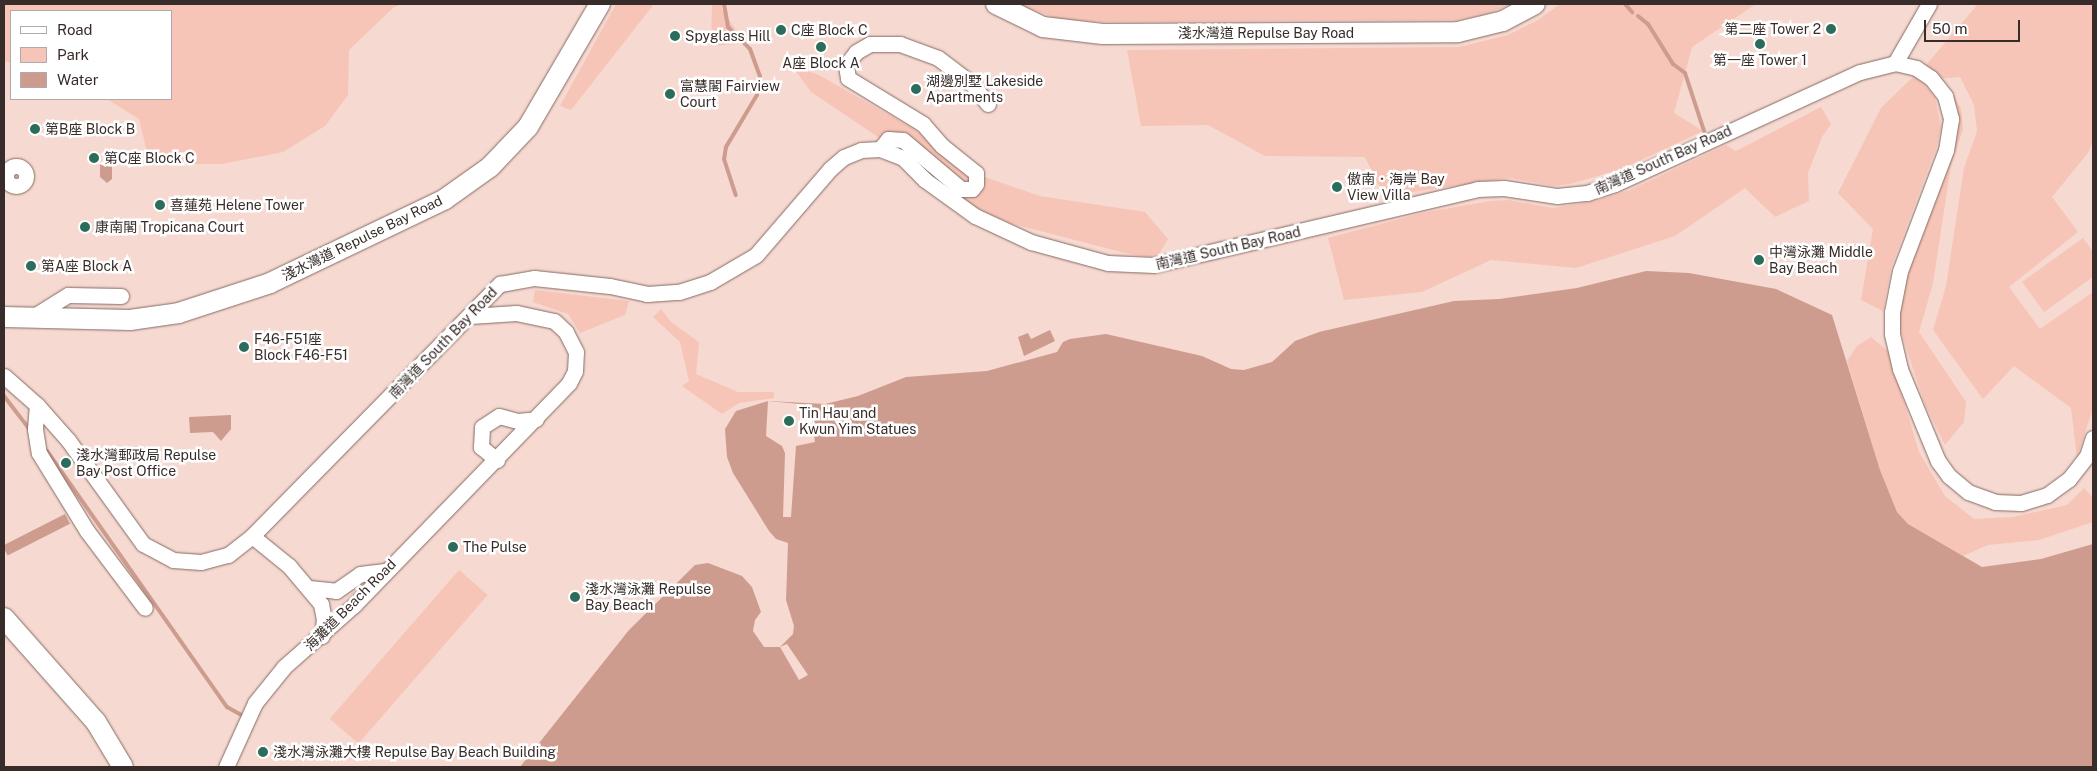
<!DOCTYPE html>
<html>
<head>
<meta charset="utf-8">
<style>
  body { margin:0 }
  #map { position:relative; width:2097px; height:771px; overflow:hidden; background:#f6d9d0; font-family:"Public Sans","Noto Sans TC",sans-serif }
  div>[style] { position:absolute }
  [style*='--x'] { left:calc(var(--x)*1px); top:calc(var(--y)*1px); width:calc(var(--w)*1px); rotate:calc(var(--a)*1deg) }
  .green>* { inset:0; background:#f6c5b7; transform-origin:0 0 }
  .water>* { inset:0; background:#cd9c8e; transform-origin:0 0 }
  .pier>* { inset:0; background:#f6d9d0 }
  .stream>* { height:4px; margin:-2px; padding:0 2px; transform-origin:2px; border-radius:2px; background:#cd9c8e }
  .roads { filter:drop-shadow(0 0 1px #846a63) drop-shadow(0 0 1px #846a63) }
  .minor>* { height:15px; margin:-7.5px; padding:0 7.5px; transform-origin:7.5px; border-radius:7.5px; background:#fff }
  .minor>.ring { margin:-7.5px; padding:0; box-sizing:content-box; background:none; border:15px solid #fff; border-radius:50% }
  .major>* { height:20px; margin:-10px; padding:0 10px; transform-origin:10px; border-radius:10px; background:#fff }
  .dots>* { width:14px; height:14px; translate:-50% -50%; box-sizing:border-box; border:2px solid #fff; border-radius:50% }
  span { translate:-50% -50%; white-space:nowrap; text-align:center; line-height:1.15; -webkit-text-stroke:5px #fff; paint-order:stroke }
  .poi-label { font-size:14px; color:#372c29 }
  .right { translate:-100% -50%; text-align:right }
  .left { translate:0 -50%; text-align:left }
  .street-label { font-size:14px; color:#372c29 }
  .frame { position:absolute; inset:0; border:5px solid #372c29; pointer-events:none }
  .legend { position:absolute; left:10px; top:10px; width:162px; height:90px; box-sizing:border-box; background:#fff; border:1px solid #afaba9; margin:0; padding:6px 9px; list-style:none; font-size:15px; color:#372c29 }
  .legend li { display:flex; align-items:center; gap:10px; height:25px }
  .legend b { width:25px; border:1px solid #afaba9 }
  .scale { position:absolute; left:1924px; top:20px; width:96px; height:22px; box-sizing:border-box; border:2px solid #372c29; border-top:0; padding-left:6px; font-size:15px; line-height:18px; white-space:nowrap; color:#372c29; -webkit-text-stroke:4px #fff; paint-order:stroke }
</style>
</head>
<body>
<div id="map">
  <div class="green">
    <div style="clip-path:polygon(4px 4px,403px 4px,394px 7px,349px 50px,348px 95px,325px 126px,283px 152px,222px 164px,150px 164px,139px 119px,107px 99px,171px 99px,171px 11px,11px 11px,11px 63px,4px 61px)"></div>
    <div style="clip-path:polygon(616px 4px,654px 4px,571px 110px,560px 106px)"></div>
    <div style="clip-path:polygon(712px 4px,723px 4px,721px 8px,738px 33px,735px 44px,711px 46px)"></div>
    <div style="clip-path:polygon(1017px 4px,1512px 4px,1487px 14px,1457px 20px,1103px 22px,1059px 19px)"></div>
    <div style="clip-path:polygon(1560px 4px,1756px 4px,1692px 47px,1674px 113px,1703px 131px,1622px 169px,1570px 184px,1554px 186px,1510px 178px,1384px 196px,1365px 157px,1265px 156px,1208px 125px,1141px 126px,1127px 50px,1459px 47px,1508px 35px,1538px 20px)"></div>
    <div style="clip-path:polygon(1978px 4px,2093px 4px,2093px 140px,2088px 153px,2052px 197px,2078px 232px,2009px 287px,2040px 329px,2093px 292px,2093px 408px,2077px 458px,2071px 408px,2014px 366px,1983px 399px,1933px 330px,1946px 286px,1964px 168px,1977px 131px,1974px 105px,1960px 77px,1937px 79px,1926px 65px)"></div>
    <div style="clip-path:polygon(792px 66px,819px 75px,912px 128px,976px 174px,1040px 196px,1145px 212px,1168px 239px,1157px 257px,1133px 255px,1009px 223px,953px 198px,905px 155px,811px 92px)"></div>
    <div style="clip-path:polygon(1916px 74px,1935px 97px,1941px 127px,1937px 146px,1891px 268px,1883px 311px,1861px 300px,1873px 229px,1838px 193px,1881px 108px)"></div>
    <div style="clip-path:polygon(1954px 95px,1961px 109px,1963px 129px,1951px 165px,1933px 283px,1919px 332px,1966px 402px,1964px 422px,1945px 445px,1924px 402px,1896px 317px,1905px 271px,1953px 108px)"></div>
    <div style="clip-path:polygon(1821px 107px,1831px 124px,1822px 137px,1808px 173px,1809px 201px,1775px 217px,1745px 188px,1675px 236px,1576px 268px,1491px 260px,1422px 292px,1344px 300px,1328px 238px,1422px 213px,1490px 201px,1508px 200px,1553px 208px,1595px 201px,1630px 190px,1726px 145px,1736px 151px)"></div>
    <div style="clip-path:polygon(2083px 238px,2093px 252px,2093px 277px,2044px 312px,2022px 282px)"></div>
    <div style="clip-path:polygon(535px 290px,629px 301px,625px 315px,580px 333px,568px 314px,533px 302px)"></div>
    <div style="clip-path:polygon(661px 309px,671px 322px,699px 342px,696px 374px,738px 392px,774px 392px,774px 398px,739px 403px,722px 414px,682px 386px,689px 381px,680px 342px,653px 317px)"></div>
    <div style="clip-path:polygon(1871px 337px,1889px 352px,1919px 452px,1945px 496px,1974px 519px,2013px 517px,2067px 505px,2084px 488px,2093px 498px,2093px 522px,2039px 540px,1988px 545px,1963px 556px,1908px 524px,1897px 512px,1880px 470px,1847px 361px,1857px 346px)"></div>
    <div style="left:459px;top:570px;width:38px;height:197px;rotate:41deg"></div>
  </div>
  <div class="water">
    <div style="clip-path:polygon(106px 159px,112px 163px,112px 179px,107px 183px,100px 177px,100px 164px)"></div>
    <div style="clip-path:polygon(1646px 271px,1689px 273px,1776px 289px,1832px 315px,1880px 470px,1897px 512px,1908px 524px,1982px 567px,2041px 559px,2093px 544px,2093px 767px,520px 767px,629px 630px,695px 565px,708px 563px,729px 571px,742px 576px,752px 587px,761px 612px,755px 620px,753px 631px,764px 647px,780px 647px,793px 634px,794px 626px,786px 600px,788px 543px,776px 539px,769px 531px,733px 473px,727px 457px,725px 429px,736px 411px,768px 401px,825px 404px,858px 396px,906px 377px,987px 371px,1057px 352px,1063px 342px,1070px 339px,1106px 334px,1202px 356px,1231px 369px,1244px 370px,1272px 362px,1295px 341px,1319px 332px,1454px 301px,1499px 299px,1577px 288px)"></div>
    <div style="clip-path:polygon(1050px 330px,1055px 341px,1024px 356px,1018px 337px,1028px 333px,1031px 339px)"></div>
    <div style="clip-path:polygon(231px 415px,231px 429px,221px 441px,213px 432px,190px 433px,189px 417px)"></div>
    <div style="left:65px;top:514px;width:11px;height:70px;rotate:63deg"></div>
  </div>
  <div class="pier">
    <div style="clip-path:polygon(768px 401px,810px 405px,815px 442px,796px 446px,791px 517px,783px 517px,785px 453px,782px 446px,766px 436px)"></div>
    <div style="clip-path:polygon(787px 644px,808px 675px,799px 680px,780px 647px)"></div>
  </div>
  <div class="stream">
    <div style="--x:724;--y:4;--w:23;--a:80"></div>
    <div style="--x:728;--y:27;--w:31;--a:45"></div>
    <div style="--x:750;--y:49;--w:29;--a:70"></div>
    <div style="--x:760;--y:76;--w:19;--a:99"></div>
    <div style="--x:757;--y:95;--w:61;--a:120.8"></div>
    <div style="--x:726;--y:147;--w:12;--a:99"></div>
    <div style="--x:724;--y:159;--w:38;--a:72"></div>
    <div style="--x:1625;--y:4;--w:11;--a:49"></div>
    <div style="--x:1638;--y:16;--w:13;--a:39"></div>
    <div style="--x:1648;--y:24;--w:47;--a:58"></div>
    <div style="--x:1673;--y:64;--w:15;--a:37"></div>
    <div style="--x:1685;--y:73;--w:64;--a:71.8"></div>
    <div style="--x:4;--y:396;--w:43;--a:52.6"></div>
    <div style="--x:47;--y:451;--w:313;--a:54.9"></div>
    <div style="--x:227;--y:707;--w:18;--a:29"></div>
  </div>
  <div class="roads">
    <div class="minor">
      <div style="--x:1895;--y:63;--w:68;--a:-60"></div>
      <div style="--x:880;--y:149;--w:13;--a:-51"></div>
      <div style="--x:888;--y:139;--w:15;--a:4"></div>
      <div style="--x:903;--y:140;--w:76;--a:40.2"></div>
      <div style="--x:961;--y:189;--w:11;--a:0"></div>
      <div style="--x:972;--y:189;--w:6;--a:-51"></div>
      <div style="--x:976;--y:184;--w:11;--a:-90"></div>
      <div style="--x:976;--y:173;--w:43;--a:-141.5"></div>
      <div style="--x:942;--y:146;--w:29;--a:-131"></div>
      <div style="--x:923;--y:124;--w:88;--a:-148.5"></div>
      <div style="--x:848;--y:78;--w:13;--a:-99"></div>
      <div style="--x:846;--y:65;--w:16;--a:-52"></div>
      <div style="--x:856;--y:52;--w:16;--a:-30"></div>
      <div style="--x:870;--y:44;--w:30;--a:0"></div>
      <div style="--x:900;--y:44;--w:40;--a:20.2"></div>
      <div style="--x:938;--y:58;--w:41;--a:37.1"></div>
      <div style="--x:971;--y:83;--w:27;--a:51"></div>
      <div class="ring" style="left:6px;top:166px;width:5px;height:5px"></div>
      <div style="--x:34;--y:316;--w:40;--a:-32"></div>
      <div style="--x:68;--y:295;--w:53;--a:1.1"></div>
      <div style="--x:4;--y:376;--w:44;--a:41.3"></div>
      <div style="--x:37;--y:405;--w:47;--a:48.5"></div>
      <div style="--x:68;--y:440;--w:128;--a:54.2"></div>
      <div style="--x:143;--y:544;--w:34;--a:28"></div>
      <div style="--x:173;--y:560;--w:28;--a:4"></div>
      <div style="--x:201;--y:562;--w:28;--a:-15"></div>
      <div style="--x:228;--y:555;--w:31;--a:-38"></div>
      <div style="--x:252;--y:536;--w:354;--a:-45.5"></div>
      <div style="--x:500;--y:284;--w:35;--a:-10"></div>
      <div style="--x:534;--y:278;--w:76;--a:6"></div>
      <div style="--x:610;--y:286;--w:38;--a:12"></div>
      <div style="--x:647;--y:294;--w:32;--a:-4"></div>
      <div style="--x:679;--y:292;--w:33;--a:-18"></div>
      <div style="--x:710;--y:282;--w:53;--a:-30.4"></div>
      <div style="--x:756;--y:255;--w:113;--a:-49.3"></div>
      <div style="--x:830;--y:169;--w:18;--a:-41"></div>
      <div style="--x:844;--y:157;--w:18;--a:-22"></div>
      <div style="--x:861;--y:150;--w:19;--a:-3"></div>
      <div style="--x:880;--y:149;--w:25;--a:21"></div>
      <div style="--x:903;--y:158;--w:31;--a:45"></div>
      <div style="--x:925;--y:180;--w:62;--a:35.8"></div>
      <div style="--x:975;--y:216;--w:62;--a:24.9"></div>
      <div style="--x:1031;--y:242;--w:80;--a:15.3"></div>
      <div style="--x:1108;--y:263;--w:46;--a:2.5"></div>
      <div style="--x:1154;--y:265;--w:332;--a:-13.2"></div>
      <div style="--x:1477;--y:189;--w:27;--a:-2"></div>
      <div style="--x:1504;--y:188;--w:54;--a:8.6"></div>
      <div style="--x:1557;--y:196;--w:30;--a:-6"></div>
      <div style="--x:1587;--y:193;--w:29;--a:-18"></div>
      <div style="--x:1615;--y:184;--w:269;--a:-24.6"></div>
      <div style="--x:1860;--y:72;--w:36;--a:-14"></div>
      <div style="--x:1895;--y:63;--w:22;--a:13"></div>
      <div style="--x:1916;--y:68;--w:18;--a:34"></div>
      <div style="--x:1931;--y:78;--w:23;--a:52"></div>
      <div style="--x:1945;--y:96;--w:24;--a:75"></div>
      <div style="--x:1951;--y:119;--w:31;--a:99"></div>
      <div style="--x:1946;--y:150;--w:129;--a:110.8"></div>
      <div style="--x:1900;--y:271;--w:42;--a:101"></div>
      <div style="--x:1892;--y:312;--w:22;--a:90"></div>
      <div style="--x:1892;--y:334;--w:36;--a:77"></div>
      <div style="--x:1900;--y:369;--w:100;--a:67.6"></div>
      <div style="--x:1938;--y:461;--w:19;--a:54"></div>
      <div style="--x:1949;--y:476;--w:25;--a:40"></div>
      <div style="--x:1968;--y:492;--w:29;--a:20"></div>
      <div style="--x:1995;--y:502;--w:26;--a:2"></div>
      <div style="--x:2021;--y:503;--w:27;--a:-17"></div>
      <div style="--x:2047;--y:495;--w:27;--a:-36"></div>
      <div style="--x:2069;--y:479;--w:29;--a:-52"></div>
      <div style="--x:2087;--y:456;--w:19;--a:-72"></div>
      <div style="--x:37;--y:405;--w:24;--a:95"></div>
      <div style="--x:35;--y:429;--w:24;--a:81"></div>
      <div style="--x:39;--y:453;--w:92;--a:58.4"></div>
      <div style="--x:87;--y:531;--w:96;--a:53"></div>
      <div style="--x:497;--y:460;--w:21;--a:-141"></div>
      <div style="--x:481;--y:447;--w:20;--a:-87"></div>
      <div style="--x:482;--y:427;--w:20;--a:-33"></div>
      <div style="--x:499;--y:416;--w:20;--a:15"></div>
      <div style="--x:518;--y:421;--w:18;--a:-6"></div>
      <div style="--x:252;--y:536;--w:48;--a:39"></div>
      <div style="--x:289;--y:566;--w:50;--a:49.9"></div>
      <div style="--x:321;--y:604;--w:15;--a:79"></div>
      <div style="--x:324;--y:619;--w:17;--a:97"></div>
      <div style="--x:309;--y:588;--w:27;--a:6"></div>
      <div style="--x:336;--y:591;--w:29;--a:-35"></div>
      <div style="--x:360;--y:574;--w:25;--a:-7"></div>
      <div style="--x:226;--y:767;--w:70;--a:-65.6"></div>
      <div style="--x:255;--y:703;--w:46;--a:-51.1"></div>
      <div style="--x:284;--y:667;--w:94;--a:-41.5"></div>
      <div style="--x:354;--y:605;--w:309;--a:-45.9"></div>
      <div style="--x:569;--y:383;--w:13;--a:-63"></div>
      <div style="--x:575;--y:371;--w:19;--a:-87"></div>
      <div style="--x:576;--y:352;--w:22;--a:-117"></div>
      <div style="--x:566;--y:332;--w:16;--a:-137"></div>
      <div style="--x:554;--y:321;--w:39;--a:-168"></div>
      <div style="--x:516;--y:313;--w:46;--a:176.3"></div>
    </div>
    <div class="major">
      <div style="--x:996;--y:4;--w:52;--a:26.1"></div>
      <div style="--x:1043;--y:27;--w:60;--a:6.7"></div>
      <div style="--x:1103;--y:34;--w:355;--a:-0.3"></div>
      <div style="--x:1458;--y:32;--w:46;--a:-13.7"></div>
      <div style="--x:1503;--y:21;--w:36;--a:-28"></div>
      <div style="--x:4;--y:317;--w:126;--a:1.4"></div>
      <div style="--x:130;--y:320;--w:49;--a:-8.1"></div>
      <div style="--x:179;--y:313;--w:96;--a:-18.2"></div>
      <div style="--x:270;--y:283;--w:194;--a:-25.6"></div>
      <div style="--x:445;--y:199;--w:55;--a:-35.4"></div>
      <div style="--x:490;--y:167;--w:55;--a:-46.5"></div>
      <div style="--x:528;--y:127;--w:143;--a:-59.7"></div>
      <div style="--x:4;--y:618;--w:139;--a:48.5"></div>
      <div style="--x:96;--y:722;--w:52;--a:59"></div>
    </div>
  </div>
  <div class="dots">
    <div style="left:1831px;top:29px;background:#2c6c5b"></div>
    <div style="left:781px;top:30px;background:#2c6c5b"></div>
    <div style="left:675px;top:36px;background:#2c6c5b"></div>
    <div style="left:1760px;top:44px;background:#2c6c5b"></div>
    <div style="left:821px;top:47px;background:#2c6c5b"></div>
    <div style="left:916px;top:89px;background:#2c6c5b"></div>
    <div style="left:670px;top:94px;background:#2c6c5b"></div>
    <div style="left:35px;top:129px;background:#2c6c5b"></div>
    <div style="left:94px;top:158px;background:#2c6c5b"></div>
    <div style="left:1337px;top:187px;background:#2c6c5b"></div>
    <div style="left:160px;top:205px;background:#2c6c5b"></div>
    <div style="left:85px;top:227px;background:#2c6c5b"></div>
    <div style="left:1759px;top:260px;background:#2c6c5b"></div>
    <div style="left:31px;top:266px;background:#2c6c5b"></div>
    <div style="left:244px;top:347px;background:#2c6c5b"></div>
    <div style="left:789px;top:421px;background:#2c6c5b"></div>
    <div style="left:66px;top:463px;background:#2c6c5b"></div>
    <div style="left:453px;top:547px;background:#2c6c5b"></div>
    <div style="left:575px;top:597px;background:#2c6c5b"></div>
    <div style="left:263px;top:752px;background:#2c6c5b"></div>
  </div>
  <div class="poi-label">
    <span class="right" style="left:1821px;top:29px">第二座 Tower 2</span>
    <span class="left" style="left:791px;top:30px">C座 Block C</span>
    <span class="left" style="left:685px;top:36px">Spyglass Hill</span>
    <span style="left:1760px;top:60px">第一座 Tower 1</span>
    <span style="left:821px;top:63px">A座 Block A</span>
    <span class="left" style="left:926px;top:89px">湖邊別墅 Lakeside<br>Apartments</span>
    <span class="left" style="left:680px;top:94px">富慧閣 Fairview<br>Court</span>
    <span class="left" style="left:45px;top:129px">第B座 Block B</span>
    <span class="left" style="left:104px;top:158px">第C座 Block C</span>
    <span class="left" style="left:1347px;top:187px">傲南．海岸 Bay<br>View Villa</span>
    <span class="left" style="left:170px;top:205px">喜蓮苑 Helene Tower</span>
    <span class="left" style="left:95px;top:227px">康南閣 Tropicana Court</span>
    <span class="left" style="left:1769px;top:260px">中灣泳灘 Middle<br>Bay Beach</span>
    <span class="left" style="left:41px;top:266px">第A座 Block A</span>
    <span class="left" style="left:254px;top:347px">F46-F51座<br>Block F46-F51</span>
    <span class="left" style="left:799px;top:421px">Tin Hau and<br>Kwun Yim Statues</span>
    <span class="left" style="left:76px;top:463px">淺水灣郵政局 Repulse<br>Bay Post Office</span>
    <span class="left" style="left:463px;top:547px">The Pulse</span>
    <span class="left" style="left:585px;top:597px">淺水灣泳灘 Repulse<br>Bay Beach</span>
    <span class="left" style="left:273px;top:752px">淺水灣泳灘大樓 Repulse Bay Beach Building</span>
  </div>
  <div class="street-label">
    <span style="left:1266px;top:33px">淺水灣道 Repulse Bay Road</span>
    <span style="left:1663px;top:160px;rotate:-24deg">南灣道 South Bay Road</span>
    <span style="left:362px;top:238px;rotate:-26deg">淺水灣道 Repulse Bay Road</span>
    <span style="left:1228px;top:248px;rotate:-13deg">南灣道 South Bay Road</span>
    <span style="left:443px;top:343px;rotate:-46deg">南灣道 South Bay Road</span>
    <span style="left:350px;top:605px;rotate:-45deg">海灘道 Beach Road</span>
  </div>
  <div class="frame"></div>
  <ul class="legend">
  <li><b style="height:6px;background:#fff"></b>Road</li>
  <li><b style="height:14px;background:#f6c5b7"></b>Park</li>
  <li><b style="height:14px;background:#cd9c8e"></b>Water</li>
  </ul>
  <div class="scale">50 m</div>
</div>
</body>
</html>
